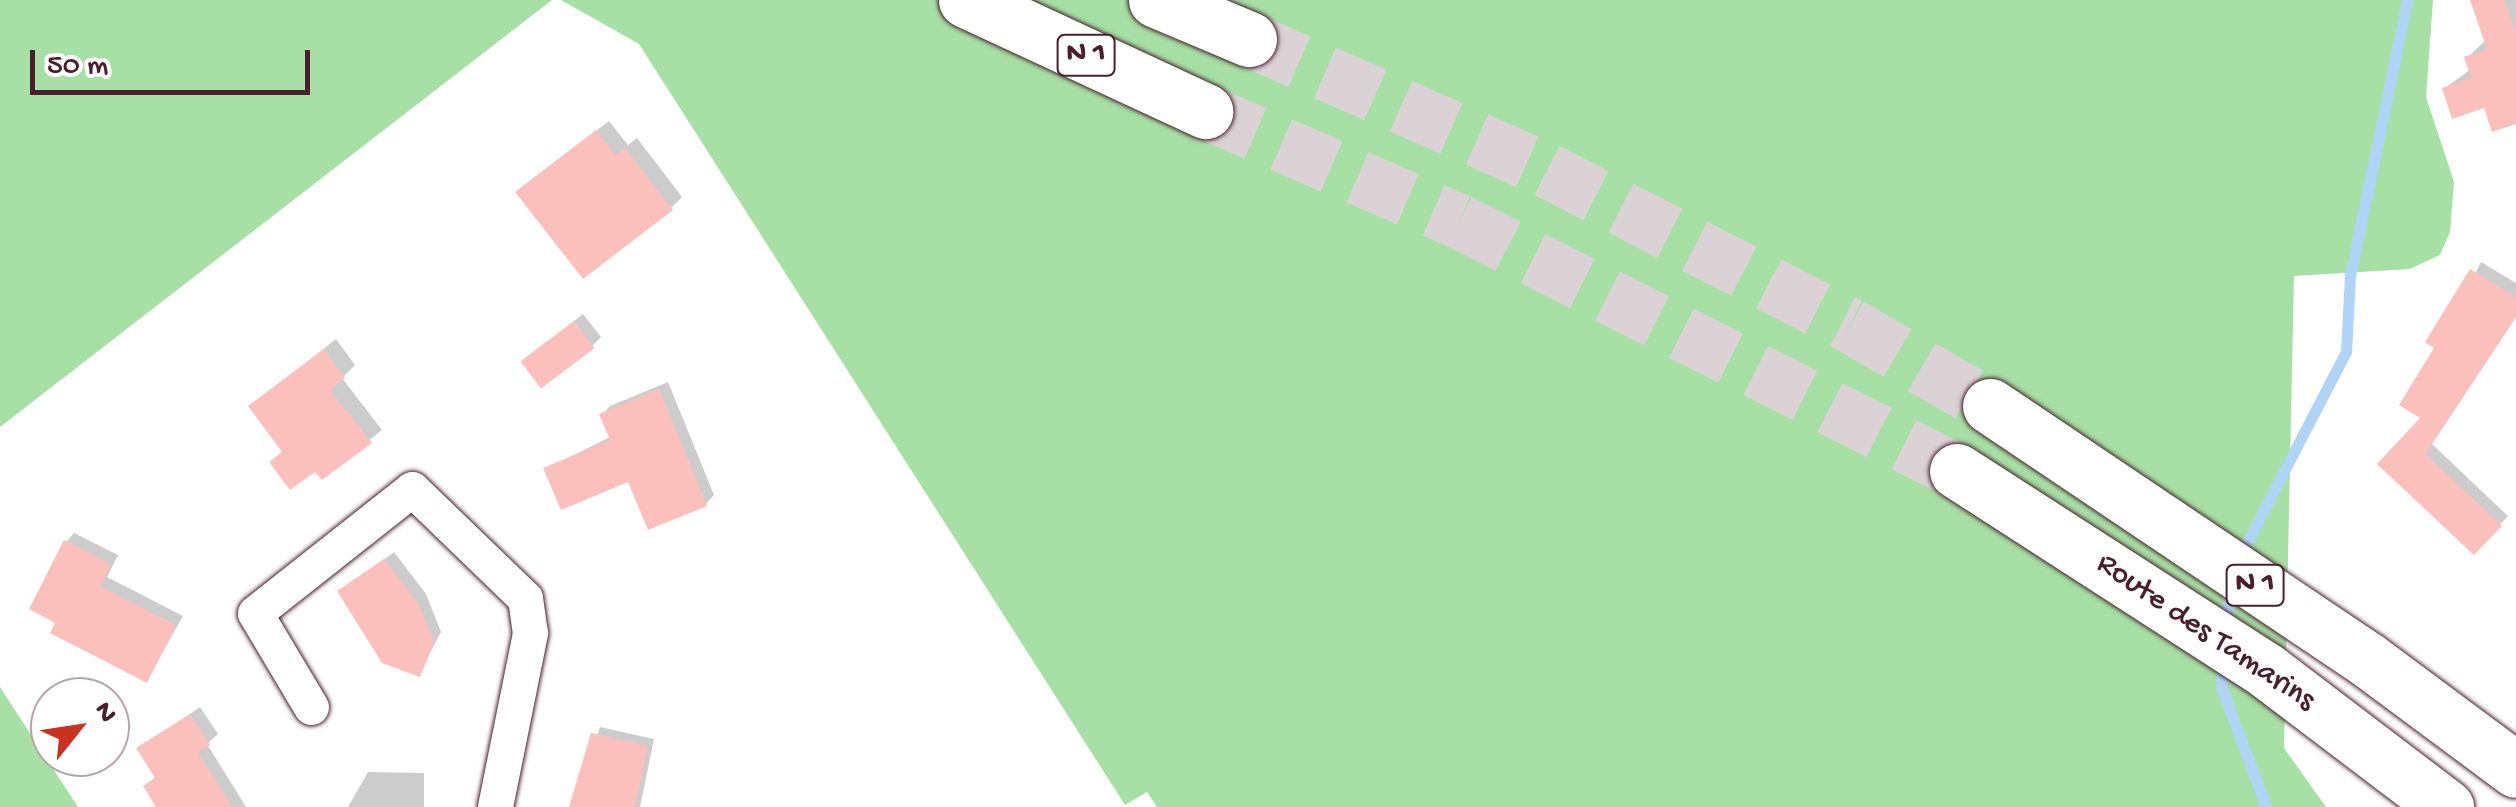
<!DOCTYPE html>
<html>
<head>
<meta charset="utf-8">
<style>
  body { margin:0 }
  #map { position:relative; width:2516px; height:807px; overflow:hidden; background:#fff; font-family:"Gochi Hand",sans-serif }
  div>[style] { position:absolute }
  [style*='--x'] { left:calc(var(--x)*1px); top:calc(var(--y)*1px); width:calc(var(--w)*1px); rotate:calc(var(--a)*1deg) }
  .green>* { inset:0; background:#a6e0a5 }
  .shadow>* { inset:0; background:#0003 }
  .stream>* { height:11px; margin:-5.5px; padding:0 5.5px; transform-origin:5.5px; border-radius:5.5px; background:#afd4f8 }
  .building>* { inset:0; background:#fcc0bc; transform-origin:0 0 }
  .trunk-tunnel>* { height:55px; margin-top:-27.5px; transform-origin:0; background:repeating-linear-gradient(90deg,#dbd2d5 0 55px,transparent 0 83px) }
  .roads { filter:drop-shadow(0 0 2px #4a1f2b) drop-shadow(0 0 2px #4a1f2b) }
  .minor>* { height:35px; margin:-17.5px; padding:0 17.5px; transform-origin:17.5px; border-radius:17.5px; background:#fff }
  .trunk>* { height:55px; margin:-27.5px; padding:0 27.5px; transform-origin:27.5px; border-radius:27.5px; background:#fff }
  span { translate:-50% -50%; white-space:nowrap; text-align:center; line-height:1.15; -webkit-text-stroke:10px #fff; paint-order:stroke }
  .shield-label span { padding:2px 8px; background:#fff; border:2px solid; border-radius:8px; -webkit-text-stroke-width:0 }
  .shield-label { font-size:30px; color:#4a1f2b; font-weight:700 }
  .street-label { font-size:32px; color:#4a1f2b }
  .north { position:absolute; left:30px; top:677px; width:100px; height:100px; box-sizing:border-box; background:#fff; border:2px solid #b7a5aa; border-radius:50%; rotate:60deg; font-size:28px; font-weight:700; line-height:40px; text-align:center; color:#4a1f2b }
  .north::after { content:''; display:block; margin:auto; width:35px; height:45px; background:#c8321e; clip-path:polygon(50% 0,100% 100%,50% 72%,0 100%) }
  .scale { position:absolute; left:30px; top:50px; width:280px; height:45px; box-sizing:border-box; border:5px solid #4a1f2b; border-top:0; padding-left:12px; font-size:30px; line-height:35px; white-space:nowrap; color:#4a1f2b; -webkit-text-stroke:8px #fff; paint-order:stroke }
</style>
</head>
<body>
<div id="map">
  <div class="green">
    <div style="clip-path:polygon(0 0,552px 0,0 427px)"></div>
    <div style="clip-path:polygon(561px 0,2433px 0,2426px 97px,2454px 182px,2450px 232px,2440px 255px,2410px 269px,2294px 276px,2284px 748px,2326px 807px,1157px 807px,1147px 792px,1125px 805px,639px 44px)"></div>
    <div style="clip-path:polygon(0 687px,78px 807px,0 807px)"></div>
  </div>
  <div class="shadow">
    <div style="clip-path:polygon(2473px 0,2516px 0,2516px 121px,2445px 88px,2471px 69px,2467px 58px,2486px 40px)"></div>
    <div style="clip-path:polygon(609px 121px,628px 145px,637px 138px,682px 197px,671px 208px,530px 181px)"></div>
    <div style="clip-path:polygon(2481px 262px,2516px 283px,2516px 317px,2432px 444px,2508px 516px,2474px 552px,2380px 464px,2424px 418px,2438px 347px)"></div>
    <div style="clip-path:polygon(583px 314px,601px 337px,592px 346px,533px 354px)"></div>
    <div style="clip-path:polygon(336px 339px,355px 365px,342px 378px,382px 430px,323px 477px,284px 450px,251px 406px)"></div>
    <div style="clip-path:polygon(668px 382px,714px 495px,706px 504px,629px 478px,546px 469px,612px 436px,602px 415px,610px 406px)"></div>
    <div style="clip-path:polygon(74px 533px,118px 555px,107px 577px,183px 616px,147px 680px,58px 622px,66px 542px)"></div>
    <div style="clip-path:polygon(394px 552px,426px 594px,441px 632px,419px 674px,340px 591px)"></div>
    <div style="clip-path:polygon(200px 707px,218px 734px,207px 744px,246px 807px,160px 807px,146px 786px,156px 776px,139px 749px)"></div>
    <div style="clip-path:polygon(600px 727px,654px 739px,640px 807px,572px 807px)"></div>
    <div style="clip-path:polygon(368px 772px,424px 773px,424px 807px,348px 807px)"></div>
  </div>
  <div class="stream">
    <div style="--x:2239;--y:558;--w:232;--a:-62.6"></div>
    <div style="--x:2346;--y:352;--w:76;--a:-87"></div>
    <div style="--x:2350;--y:276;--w:282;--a:-78.3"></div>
    <div style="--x:2226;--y:626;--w:41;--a:-84.4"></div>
    <div style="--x:2223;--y:659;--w:27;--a:94"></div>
    <div style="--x:2221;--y:686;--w:129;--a:69.6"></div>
  </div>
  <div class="building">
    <div style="clip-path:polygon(2470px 0,2504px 0,2516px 32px,2516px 124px,2492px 132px,2484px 108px,2452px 119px,2442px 88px,2471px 78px,2464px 57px,2487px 49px)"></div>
    <div style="clip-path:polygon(596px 130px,615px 155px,625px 148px,673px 210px,583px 279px,515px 192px)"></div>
    <div style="clip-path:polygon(2470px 269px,2516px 297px,2516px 317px,2425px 454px,2502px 526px,2474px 555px,2377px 464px,2420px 418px,2399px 405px,2434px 348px,2425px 342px)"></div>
    <div style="left:574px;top:321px;width:34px;height:67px;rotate:53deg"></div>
    <div style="clip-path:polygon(324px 349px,345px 378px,330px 390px,372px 443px,322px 480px,315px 472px,290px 490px,269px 462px,282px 452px,248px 406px)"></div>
    <div style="clip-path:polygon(659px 389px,707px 506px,648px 530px,628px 482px,561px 510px,543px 468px,610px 440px,599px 414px)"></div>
    <div style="clip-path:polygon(64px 540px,111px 564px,100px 586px,176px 625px,147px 683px,50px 633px,55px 623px,29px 609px)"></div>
    <div style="clip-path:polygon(384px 559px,418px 603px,434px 642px,420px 677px,382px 663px,337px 591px)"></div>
    <div style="clip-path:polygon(190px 714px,210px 745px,198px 752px,232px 807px,156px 807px,143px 786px,155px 778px,136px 748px)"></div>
    <div style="clip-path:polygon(591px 733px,648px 746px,635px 807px,569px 807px)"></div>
  </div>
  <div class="trunk-tunnel">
    <div style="--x:1249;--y:39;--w:326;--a:23.7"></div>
    <div style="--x:1547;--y:170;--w:340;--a:27.1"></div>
    <div style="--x:1850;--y:325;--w:162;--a:30.1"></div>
    <div style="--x:1205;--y:111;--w:277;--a:23.4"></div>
    <div style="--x:1459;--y:221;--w:557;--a:26.66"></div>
  </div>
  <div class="roads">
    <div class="minor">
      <div style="--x:311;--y:707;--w:109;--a:-120.8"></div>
      <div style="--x:255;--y:613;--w:200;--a:-38.3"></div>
      <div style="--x:412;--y:489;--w:157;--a:44"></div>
      <div style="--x:525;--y:598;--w:35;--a:82"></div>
      <div style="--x:530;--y:633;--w:177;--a:101.4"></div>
    </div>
    <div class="trunk">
      <div style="--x:966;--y:0;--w:264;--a:24.9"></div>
      <div style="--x:1156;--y:0;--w:101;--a:22.8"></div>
      <div style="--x:1990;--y:406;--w:455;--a:33.9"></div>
      <div style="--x:2368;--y:660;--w:184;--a:36.6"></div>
      <div style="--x:1957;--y:471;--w:369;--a:32.8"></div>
      <div style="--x:2267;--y:671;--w:225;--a:37.2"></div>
    </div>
  </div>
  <div class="shield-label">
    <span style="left:1086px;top:55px">N 1</span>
    <span style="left:2255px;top:585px">N 1</span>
  </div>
  <div class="street-label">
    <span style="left:2205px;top:633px;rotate:34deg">Route des Tamarins</span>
  </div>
  <div class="north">N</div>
  <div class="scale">50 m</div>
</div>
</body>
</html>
